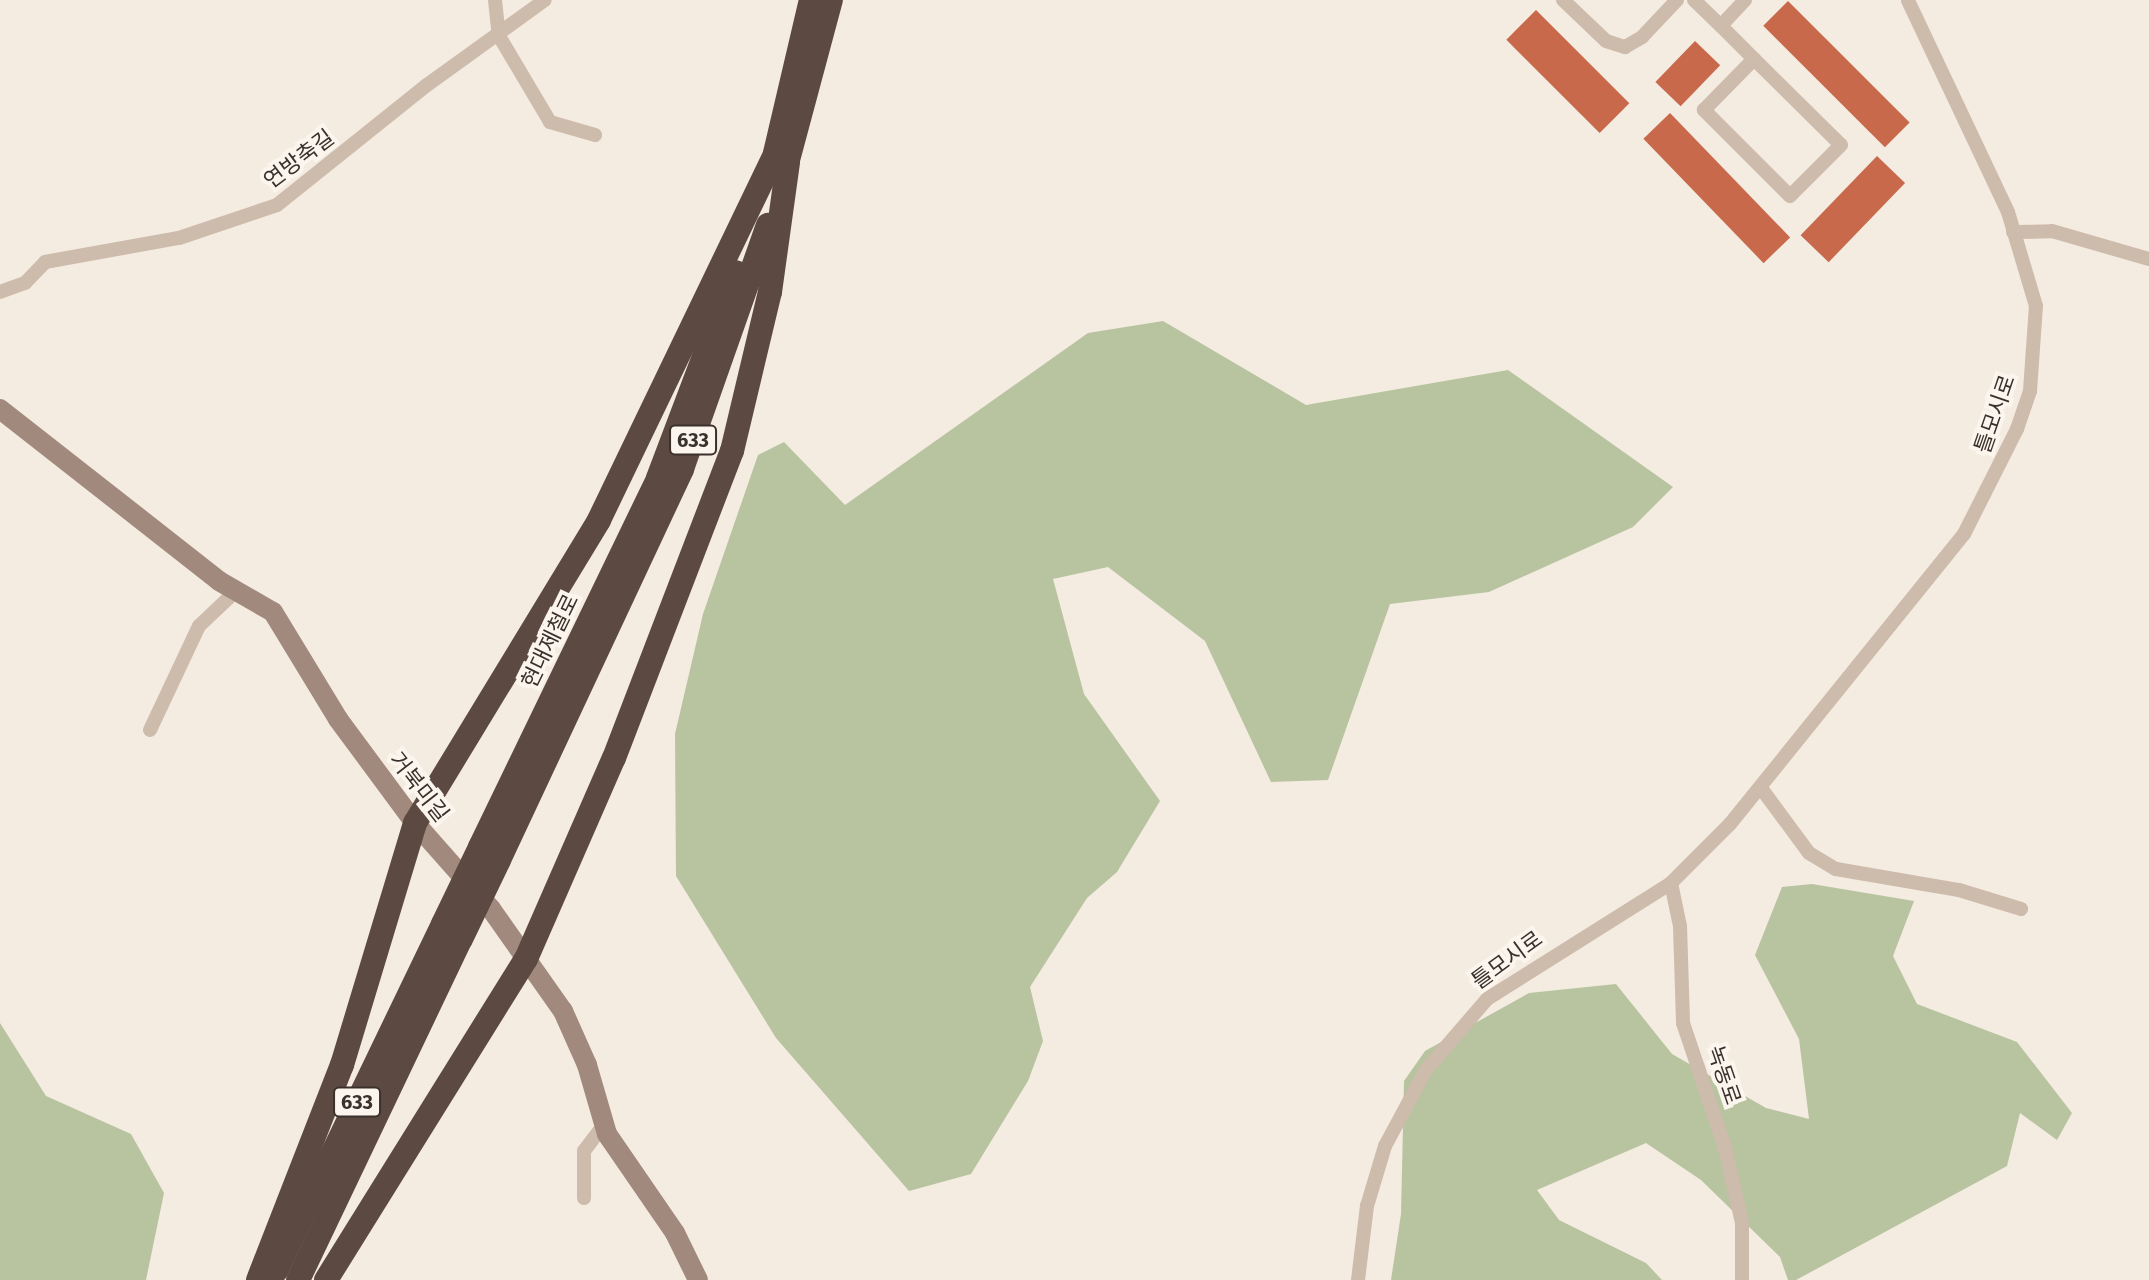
<!DOCTYPE html>
<html>
<head>
<meta charset="utf-8">
<style>
  body { margin:0 }
  #map { position:relative; width:2149px; height:1280px; overflow:hidden; background:#f4ebe1; font-family:"Fira Sans","Noto Sans KR",sans-serif }
  div>[style] { position:absolute }
  [style*='--x'] { left:calc(var(--x)*1px); top:calc(var(--y)*1px); width:calc(var(--w)*1px); rotate:calc(var(--a)*1deg) }
  .green>* { inset:0; background:#b8c4a0 }
  .building>* { inset:0; background:#c8694b; transform-origin:0 0 }
  .street>* { height:14px; margin:-7px; padding:0 7px; transform-origin:7px; border-radius:7px; background:#cdbbac }
  .secondary>* { height:20px; margin:-10px; padding:0 10px; transform-origin:10px; border-radius:10px; background:#a18a7d }
  .highway>* { height:24px; margin:-12px; padding:0 12px; transform-origin:12px; border-radius:12px; background:#5c4a42 }
  .highway-bridge>* { height:24px; margin:-12px; padding:0 12px; transform-origin:12px; border-radius:12px; background:#5c4a42 }
  span { translate:-50% -50%; white-space:nowrap; text-align:center; line-height:1.15; -webkit-text-stroke:8px #fbf5ee; paint-order:stroke }
  .shield-label span { padding:2px 6px; background:#fbf5ee; border:2px solid; border-radius:6px; -webkit-text-stroke-width:0 }
  .shield-label { font-size:20px; color:#3b302b; font-weight:700 }
  .street-label { font-size:22px; color:#3b302b }
</style>
</head>
<body>
<div id="map">
  <div class="green">
    <div style="clip-path:polygon(1163px 321px,1306px 405px,1508px 370px,1673px 487px,1633px 527px,1489px 592px,1390px 604px,1328px 780px,1271px 782px,1205px 641px,1108px 567px,1053px 579px,1084px 694px,1160px 801px,1117px 872px,1087px 898px,1030px 987px,1043px 1041px,1028px 1081px,971px 1174px,909px 1191px,776px 1038px,676px 876px,675px 734px,703px 614px,758px 455px,784px 442px,845px 505px,1088px 333px)"></div>
    <div style="clip-path:polygon(1812px 884px,1914px 901px,1893px 956px,1917px 1004px,2017px 1042px,2072px 1113px,2057px 1140px,2020px 1113px,2007px 1166px,1796px 1280px,1788px 1280px,1780px 1257px,1701px 1180px,1646px 1143px,1537px 1190px,1559px 1220px,1646px 1263px,1662px 1280px,1391px 1280px,1401px 1214px,1404px 1081px,1425px 1051px,1529px 993px,1616px 984px,1672px 1054px,1766px 1108px,1809px 1119px,1799px 1039px,1755px 955px,1782px 887px)"></div>
    <div style="clip-path:polygon(0 1023px,46px 1096px,131px 1134px,164px 1193px,146px 1280px,0 1280px)"></div>
  </div>
  <div class="building">
    <div style="left:1788px;top:1px;width:172px;height:35px;rotate:45deg"></div>
    <div style="left:1536px;top:10px;width:132px;height:42px;rotate:45deg"></div>
    <div style="left:1695px;top:41px;width:35px;height:57px;rotate:44deg"></div>
    <div style="left:1670px;top:113px;width:173px;height:37px;rotate:46deg"></div>
    <div style="left:1877px;top:156px;width:39px;height:110px;rotate:44deg"></div>
  </div>
  <div class="street">
    <div style="--x:495;--y:0;--w:36;--a:84"></div>
    <div style="--x:499;--y:36;--w:100;--a:59.3"></div>
    <div style="--x:550;--y:122;--w:47;--a:16.1"></div>
    <div style="--x:1563;--y:0;--w:59;--a:43.6"></div>
    <div style="--x:1606;--y:41;--w:20;--a:18"></div>
    <div style="--x:1625;--y:47;--w:20;--a:-30"></div>
    <div style="--x:1642;--y:37;--w:51;--a:-46.6"></div>
    <div style="--x:1694;--y:0;--w:37;--a:44"></div>
    <div style="--x:1745;--y:0;--w:35;--a:133"></div>
    <div style="--x:1721;--y:26;--w:47;--a:45"></div>
    <div style="--x:1754;--y:59;--w:122;--a:44.7"></div>
    <div style="--x:1841;--y:145;--w:72;--a:135"></div>
    <div style="--x:1790;--y:196;--w:122;--a:-135"></div>
    <div style="--x:1704;--y:110;--w:71;--a:-45.6"></div>
    <div style="--x:2013;--y:232;--w:39;--a:-1"></div>
    <div style="--x:2052;--y:231;--w:101;--a:16.1"></div>
    <div style="--x:0;--y:292;--w:27;--a:-20"></div>
    <div style="--x:25;--y:283;--w:29;--a:-46"></div>
    <div style="--x:45;--y:262;--w:136;--a:-10.2"></div>
    <div style="--x:179;--y:238;--w:103;--a:-18.6"></div>
    <div style="--x:277;--y:205;--w:192;--a:-38.7"></div>
    <div style="--x:427;--y:85;--w:145;--a:-35.8"></div>
    <div style="--x:150;--y:730;--w:115;--a:-64.8"></div>
    <div style="--x:199;--y:626;--w:51;--a:-43.4"></div>
    <div style="--x:1761;--y:788;--w:81;--a:53.6"></div>
    <div style="--x:1809;--y:853;--w:31;--a:31"></div>
    <div style="--x:1836;--y:869;--w:125;--a:9.7"></div>
    <div style="--x:1959;--y:890;--w:65;--a:17"></div>
    <div style="--x:1671;--y:883;--w:44;--a:78.2"></div>
    <div style="--x:1680;--y:926;--w:97;--a:88.2"></div>
    <div style="--x:1683;--y:1023;--w:132;--a:71.4"></div>
    <div style="--x:1725;--y:1148;--w:77;--a:77.2"></div>
    <div style="--x:1742;--y:1223;--w:57;--a:90"></div>
    <div style="--x:584;--y:1198;--w:47;--a:-90"></div>
    <div style="--x:584;--y:1151;--w:34;--a:-53"></div>
    <div style="--x:1358;--y:1280;--w:75;--a:-83.1"></div>
    <div style="--x:1367;--y:1206;--w:63;--a:-73.3"></div>
    <div style="--x:1385;--y:1146;--w:86;--a:-61.7"></div>
    <div style="--x:1426;--y:1070;--w:94;--a:-49.3"></div>
    <div style="--x:1487;--y:999;--w:218;--a:-32.2"></div>
    <div style="--x:1671;--y:883;--w:83;--a:-45"></div>
    <div style="--x:1730;--y:824;--w:373;--a:-51.1"></div>
    <div style="--x:1964;--y:534;--w:118;--a:-63.2"></div>
    <div style="--x:2017;--y:429;--w:40;--a:-71.1"></div>
    <div style="--x:2030;--y:391;--w:85;--a:-86"></div>
    <div style="--x:2036;--y:306;--w:98;--a:-106.6"></div>
    <div style="--x:2008;--y:212;--w:234;--a:-115.3"></div>
  </div>
  <div class="secondary">
    <div style="--x:0;--y:409;--w:278;--a:38.1"></div>
    <div style="--x:219;--y:581;--w:62;--a:29.9"></div>
    <div style="--x:273;--y:612;--w:125;--a:58.7"></div>
    <div style="--x:338;--y:719;--w:129;--a:53.5"></div>
    <div style="--x:415;--y:823;--w:115;--a:48.5"></div>
    <div style="--x:491;--y:909;--w:125;--a:54.8"></div>
    <div style="--x:563;--y:1011;--w:59;--a:66"></div>
    <div style="--x:587;--y:1065;--w:72;--a:73.8"></div>
    <div style="--x:607;--y:1134;--w:120;--a:55.5"></div>
    <div style="--x:675;--y:1233;--w:52;--a:63.9"></div>
  </div>
  <div class="highway">
    <div style="--x:775;--y:153;--w:157;--a:-76.8"></div>
    <div style="--x:784;--y:175;--w:181;--a:-75"></div>
    <div style="--x:480;--y:847;--w:410;--a:-64.2"></div>
    <div style="--x:658;--y:478;--w:220;--a:-69.3"></div>
    <div style="--x:499;--y:860;--w:432;--a:-64.9"></div>
    <div style="--x:682;--y:469;--w:259;--a:-70.6"></div>
    <div style="--x:276;--y:1271;--w:385;--a:-64.3"></div>
    <div style="--x:258;--y:1280;--w:231;--a:-68.7"></div>
    <div style="--x:342;--y:1065;--w:253;--a:-73.2"></div>
    <div style="--x:415;--y:823;--w:354;--a:-58.7"></div>
    <div style="--x:599;--y:520;--w:408;--a:-64.3"></div>
    <div style="--x:298;--y:1280;--w:378;--a:-64.5"></div>
    <div style="--x:326;--y:1280;--w:378;--a:-58.1"></div>
    <div style="--x:526;--y:959;--w:219;--a:-66.4"></div>
    <div style="--x:614;--y:758;--w:329;--a:-69"></div>
    <div style="--x:732;--y:451;--w:163;--a:-76.6"></div>
    <div style="--x:770;--y:292;--w:131;--a:-82.1"></div>
  </div>
  <div class="highway-bridge">
    <div style="--x:443;--y:924;--w:85;--a:-64.3"></div>
    <div style="--x:461;--y:939;--w:88;--a:-64.3"></div>
  </div>
  <div class="shield-label">
    <span style="left:693px;top:440px">633</span>
    <span style="left:357px;top:1102px">633</span>
  </div>
  <div class="street-label">
    <span style="left:299px;top:159px;rotate:-37deg">연방축길</span>
    <span style="left:1995px;top:414px;rotate:-71deg">틀모시로</span>
    <span style="left:550px;top:641px;rotate:-64deg">현대제철로</span>
    <span style="left:419px;top:787px;rotate:52deg">거북미길</span>
    <span style="left:1507px;top:960px;rotate:-36deg">틀모시로</span>
    <span style="left:1724px;top:1075px;rotate:71deg">녹동로</span>
  </div>
</div>
</body>
</html>
